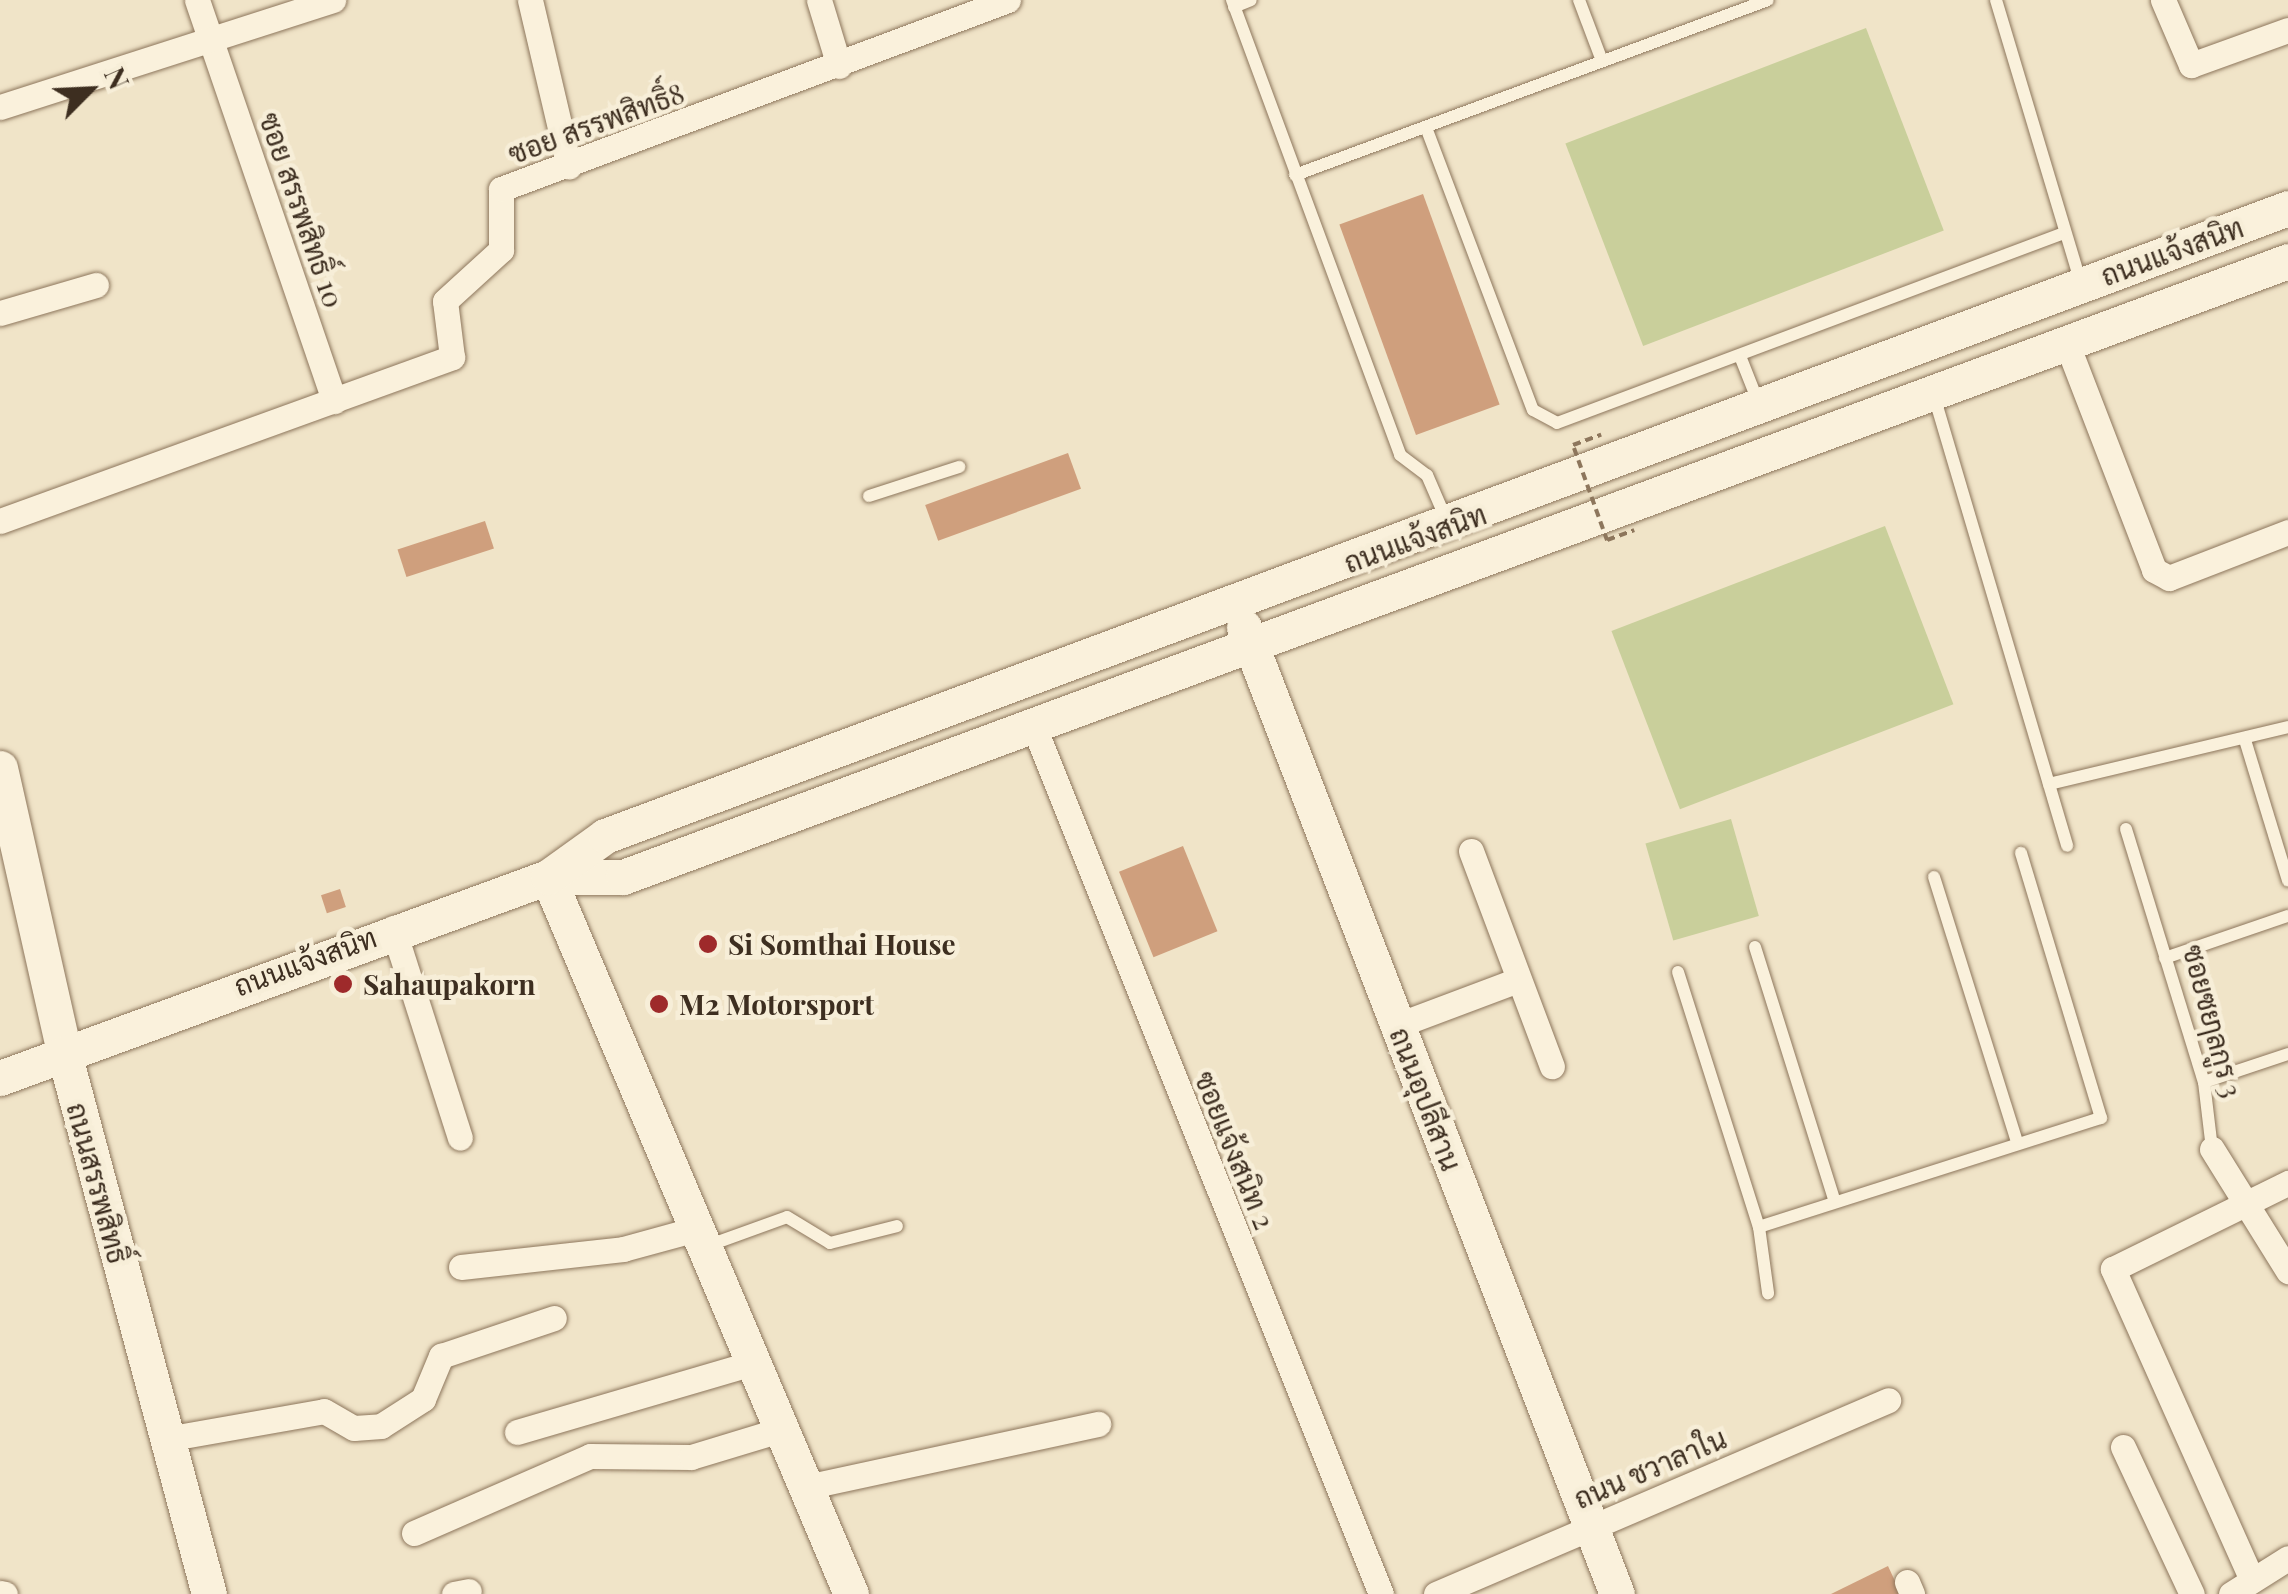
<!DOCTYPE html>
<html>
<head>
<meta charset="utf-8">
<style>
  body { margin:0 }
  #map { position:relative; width:2288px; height:1594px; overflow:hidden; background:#f0e4c8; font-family:"Playfair Display",Sarabun,serif }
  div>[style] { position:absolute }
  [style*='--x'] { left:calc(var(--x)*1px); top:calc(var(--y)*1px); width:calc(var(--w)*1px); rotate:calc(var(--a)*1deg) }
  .green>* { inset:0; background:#c9cf9b; transform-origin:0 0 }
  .building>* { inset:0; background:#cf9f7d; transform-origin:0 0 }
  .path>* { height:4px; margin-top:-2px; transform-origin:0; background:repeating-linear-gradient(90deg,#8d765c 0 8px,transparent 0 13px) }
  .roads { filter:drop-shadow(0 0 2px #8d765c) drop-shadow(0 0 2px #8d765c) }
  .lane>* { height:12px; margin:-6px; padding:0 6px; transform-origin:6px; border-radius:6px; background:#faf1dc }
  .street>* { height:25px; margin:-12.5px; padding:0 12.5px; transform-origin:12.5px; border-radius:12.5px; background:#faf1dc }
  .secondary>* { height:35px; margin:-17.5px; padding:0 17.5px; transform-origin:17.5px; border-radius:17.5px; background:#faf1dc }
  .path-bridge>* { height:4px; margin-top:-2px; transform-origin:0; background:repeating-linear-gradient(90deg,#8d765c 0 8px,transparent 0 13px) }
  .dots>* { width:28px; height:28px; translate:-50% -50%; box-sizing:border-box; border:5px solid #f7eed8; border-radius:50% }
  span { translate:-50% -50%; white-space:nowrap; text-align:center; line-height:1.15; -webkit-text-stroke:9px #f7eed8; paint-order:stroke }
  .street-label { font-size:28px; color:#3d2e20 }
  .poi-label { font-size:28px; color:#3d2e20; font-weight:700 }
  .left { translate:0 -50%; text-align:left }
  .north { position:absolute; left:40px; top:40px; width:100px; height:100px; -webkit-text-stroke:8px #f7eed8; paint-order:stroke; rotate:66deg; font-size:28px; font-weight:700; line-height:40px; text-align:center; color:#3d2e20 }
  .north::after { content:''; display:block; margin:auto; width:35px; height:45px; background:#3d2e20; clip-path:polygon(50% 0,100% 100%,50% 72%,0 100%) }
</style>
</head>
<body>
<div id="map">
  <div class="green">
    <div style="left:1866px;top:28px;width:217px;height:322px;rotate:69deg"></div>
    <div style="left:1885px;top:526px;width:191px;height:293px;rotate:69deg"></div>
    <div style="left:1731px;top:819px;width:101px;height:89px;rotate:74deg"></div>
  </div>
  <div class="building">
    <div style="left:1423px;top:194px;width:224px;height:89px;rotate:70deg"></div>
    <div style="left:1068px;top:453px;width:38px;height:152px;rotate:70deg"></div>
    <div style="left:485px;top:521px;width:29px;height:92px;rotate:72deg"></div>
    <div style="left:1183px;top:846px;width:92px;height:69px;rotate:68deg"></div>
    <div style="left:340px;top:889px;width:19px;height:20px;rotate:72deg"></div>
    <div style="clip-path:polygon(1888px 1566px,1901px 1594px,1831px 1594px)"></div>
  </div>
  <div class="path">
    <div style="--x:1573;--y:445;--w:30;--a:-20"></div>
    <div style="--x:1607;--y:540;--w:29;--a:-20"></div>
  </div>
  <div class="roads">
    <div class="lane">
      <div style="--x:1232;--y:0;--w:485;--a:69.7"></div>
      <div style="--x:1400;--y:455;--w:34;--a:37"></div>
      <div style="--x:1427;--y:475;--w:48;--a:66.6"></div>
      <div style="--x:1579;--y:0;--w:65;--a:69.3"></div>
      <div style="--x:1996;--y:0;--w:296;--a:73.3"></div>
      <div style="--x:1234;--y:7;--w:18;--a:-22"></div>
      <div style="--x:1427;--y:130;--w:299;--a:69.3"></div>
      <div style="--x:1533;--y:410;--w:27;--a:28"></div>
      <div style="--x:1557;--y:423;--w:541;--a:-20.54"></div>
      <div style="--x:1295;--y:175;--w:504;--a:-20.3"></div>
      <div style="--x:1740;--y:356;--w:52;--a:68.4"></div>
      <div style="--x:1934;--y:396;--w:469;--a:73.5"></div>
      <div style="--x:869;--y:496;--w:95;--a:-17.9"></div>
      <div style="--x:2245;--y:740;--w:147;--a:73"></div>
      <div style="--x:2049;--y:784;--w:246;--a:-13.4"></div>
      <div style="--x:2126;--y:829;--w:265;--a:72.9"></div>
      <div style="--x:2204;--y:1082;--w:67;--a:83.2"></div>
      <div style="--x:1934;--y:877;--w:278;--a:72.6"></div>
      <div style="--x:1755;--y:947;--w:267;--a:72.6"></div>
      <div style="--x:2165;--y:958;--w:130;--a:-18.9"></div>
      <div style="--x:1678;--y:972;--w:268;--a:72.4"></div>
      <div style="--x:1759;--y:1227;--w:67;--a:82.2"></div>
      <div style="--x:2204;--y:1082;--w:89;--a:-18.4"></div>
      <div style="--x:1759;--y:1227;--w:359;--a:-17.7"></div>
      <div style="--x:2101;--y:1118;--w:277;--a:-106.8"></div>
      <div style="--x:707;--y:1246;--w:85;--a:-19.9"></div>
      <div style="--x:787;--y:1217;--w:50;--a:31.2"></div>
      <div style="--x:830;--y:1243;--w:69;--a:-14.2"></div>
    </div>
    <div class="street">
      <div style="--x:197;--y:0;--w:424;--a:71.1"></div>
      <div style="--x:530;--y:0;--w:171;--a:76.8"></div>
      <div style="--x:819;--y:0;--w:69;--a:73.1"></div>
      <div style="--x:2163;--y:0;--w:71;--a:66.7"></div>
      <div style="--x:2191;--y:65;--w:103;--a:-19.8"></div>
      <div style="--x:0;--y:107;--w:350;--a:-17.8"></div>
      <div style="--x:0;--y:313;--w:100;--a:-16.3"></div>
      <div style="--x:2067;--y:344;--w:242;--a:68.9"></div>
      <div style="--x:2154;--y:570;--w:17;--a:28"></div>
      <div style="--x:2169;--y:578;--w:128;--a:-21.1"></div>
      <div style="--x:0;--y:521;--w:481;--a:-19.9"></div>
      <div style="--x:452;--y:357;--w:56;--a:-97.1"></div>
      <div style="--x:445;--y:301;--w:76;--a:-42.3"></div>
      <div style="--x:501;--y:250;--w:61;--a:-90"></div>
      <div style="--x:501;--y:189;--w:541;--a:-20.44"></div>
      <div style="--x:1034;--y:727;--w:934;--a:68.19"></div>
      <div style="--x:1471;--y:851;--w:230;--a:69.4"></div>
      <div style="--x:393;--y:928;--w:220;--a:72.3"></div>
      <div style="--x:1398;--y:1025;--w:128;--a:-20.6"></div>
      <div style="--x:2212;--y:1149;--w:144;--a:58.1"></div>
      <div style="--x:461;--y:1267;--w:163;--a:-6.3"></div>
      <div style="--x:623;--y:1249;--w:80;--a:-15.3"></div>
      <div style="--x:517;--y:1432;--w:249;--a:-16.3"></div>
      <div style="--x:166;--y:1439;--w:160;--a:-10"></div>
      <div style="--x:324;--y:1411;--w:34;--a:30"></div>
      <div style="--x:354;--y:1428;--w:27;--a:-4"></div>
      <div style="--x:381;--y:1426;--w:50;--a:-32.7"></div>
      <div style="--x:423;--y:1399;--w:47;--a:-67.3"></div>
      <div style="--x:441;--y:1356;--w:119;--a:-18.6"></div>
      <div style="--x:2123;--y:1447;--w:162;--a:64.9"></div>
      <div style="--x:806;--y:1487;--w:299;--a:-12.2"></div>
      <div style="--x:414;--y:1533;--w:192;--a:-23.6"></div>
      <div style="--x:590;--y:1456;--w:101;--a:0.6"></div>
      <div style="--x:691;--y:1457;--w:96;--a:-16.9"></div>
      <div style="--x:2252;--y:1580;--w:341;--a:-114.1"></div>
      <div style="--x:2113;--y:1269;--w:195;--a:-26.2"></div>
      <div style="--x:1907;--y:1582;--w:13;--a:67"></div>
      <div style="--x:0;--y:1593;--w:5;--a:11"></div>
      <div style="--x:454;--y:1594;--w:15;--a:-11"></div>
      <div style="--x:1436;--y:1594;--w:492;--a:-23.2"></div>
      <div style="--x:2231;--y:1594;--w:67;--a:-32.3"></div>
    </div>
    <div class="secondary">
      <div style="--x:1244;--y:627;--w:1036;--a:68.91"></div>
      <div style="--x:0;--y:768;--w:292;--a:77.3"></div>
      <div style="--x:64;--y:1053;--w:560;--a:75"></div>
      <div style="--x:548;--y:877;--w:75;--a:0"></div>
      <div style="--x:623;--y:877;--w:1775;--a:-20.3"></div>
      <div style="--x:548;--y:877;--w:778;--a:67.09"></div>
      <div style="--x:0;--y:1078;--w:584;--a:-20.14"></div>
      <div style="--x:548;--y:877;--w:70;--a:-35.7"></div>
      <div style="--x:605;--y:836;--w:1796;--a:-20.46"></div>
    </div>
  </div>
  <div class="path-bridge">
    <div style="--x:1574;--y:448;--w:98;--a:70.3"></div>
  </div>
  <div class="dots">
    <div style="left:708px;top:944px;background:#9e2a2b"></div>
    <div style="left:343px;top:984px;background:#9e2a2b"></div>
    <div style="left:659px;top:1004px;background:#9e2a2b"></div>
  </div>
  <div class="street-label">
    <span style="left:596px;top:123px;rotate:-20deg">ซอย สรรพสิทธิ์8</span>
    <span style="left:302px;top:210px;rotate:71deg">ซอย สรรพสิทธิ์ 10</span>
    <span style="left:2172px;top:251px;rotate:-20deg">ถนนแจ้งสนิท</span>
    <span style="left:1415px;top:538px;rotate:-20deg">ถนนแจ้งสนิท</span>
    <span style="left:305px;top:961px;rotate:-20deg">ถนนแจ้งสนิท</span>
    <span style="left:2213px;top:1021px;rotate:75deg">ซอยซยๅลกูร 3</span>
    <span style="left:1426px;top:1099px;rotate:69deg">ถนนอุปลีสาน</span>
    <span style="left:1235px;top:1150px;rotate:68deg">ซอยแจ้งสนิท 2</span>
    <span style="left:98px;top:1183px;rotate:75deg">ถนนสรรพสิทธิ์</span>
    <span style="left:1650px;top:1468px;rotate:-23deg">ถนน ชวาลาใน</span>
  </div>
  <div class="poi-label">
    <span class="left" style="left:728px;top:944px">Si Somthai House</span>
    <span class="left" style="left:363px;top:984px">Sahaupakorn</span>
    <span class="left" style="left:679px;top:1004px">M2 Motorsport</span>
  </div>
  <div class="north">N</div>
</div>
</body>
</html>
